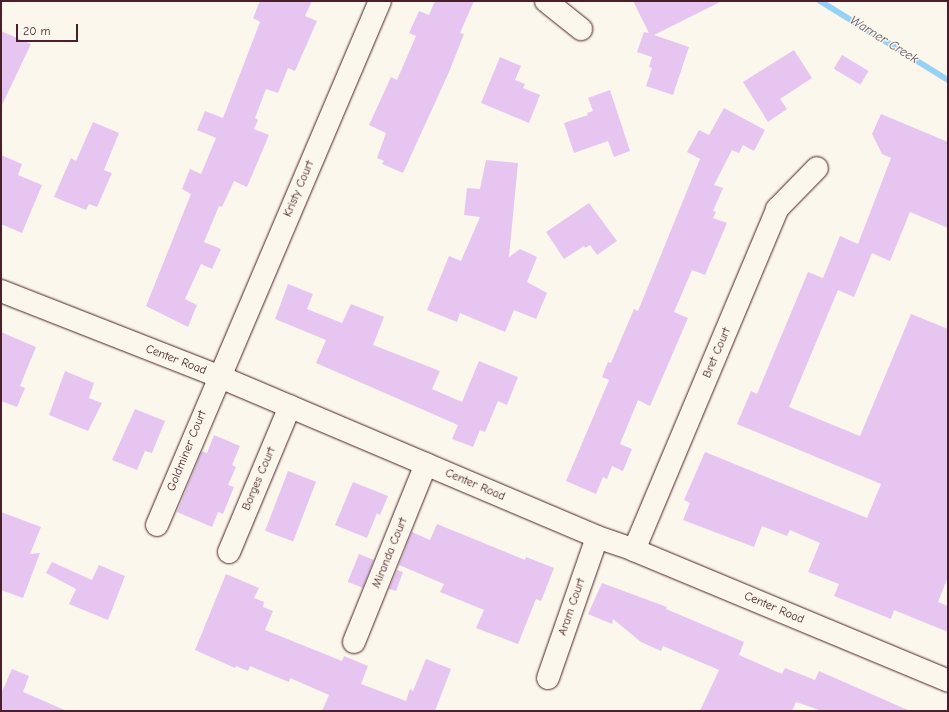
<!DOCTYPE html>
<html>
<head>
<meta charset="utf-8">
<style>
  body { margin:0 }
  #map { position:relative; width:949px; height:712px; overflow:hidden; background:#fbf7ec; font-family:"Comic Neue",sans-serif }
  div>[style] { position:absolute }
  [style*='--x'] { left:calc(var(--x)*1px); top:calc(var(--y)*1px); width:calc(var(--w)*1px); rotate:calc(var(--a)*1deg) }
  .stream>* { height:6px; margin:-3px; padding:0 3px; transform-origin:3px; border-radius:3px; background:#96d1f6 }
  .building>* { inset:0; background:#e7c5f1; transform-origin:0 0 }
  .roads { filter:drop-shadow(0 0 1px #4a1f2b) drop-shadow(0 0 1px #4a1f2b) }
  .minor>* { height:22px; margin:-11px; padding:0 11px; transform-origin:11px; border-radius:11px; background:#fbf7ec }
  span { translate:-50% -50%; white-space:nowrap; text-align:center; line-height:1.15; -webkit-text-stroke:3px #fbf7ec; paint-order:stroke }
  .street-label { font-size:12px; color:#4a1f2b }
  .water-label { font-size:13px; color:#615468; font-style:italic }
  .frame { position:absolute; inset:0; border:2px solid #4a1f2b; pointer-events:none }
  .scale { position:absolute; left:16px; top:24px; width:62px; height:18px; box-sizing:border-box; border:2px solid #4a1f2b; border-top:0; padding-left:5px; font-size:12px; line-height:14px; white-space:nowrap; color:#4a1f2b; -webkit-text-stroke:3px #fbf7ec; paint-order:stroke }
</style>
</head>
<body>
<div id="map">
  <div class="stream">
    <div style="--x:820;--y:1;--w:150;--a:31.7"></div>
  </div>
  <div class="building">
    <div style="clip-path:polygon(260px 1px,312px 1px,305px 16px,317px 21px,295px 71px,288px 68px,278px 93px,266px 89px,255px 118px,258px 120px,254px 129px,269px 135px,247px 187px,234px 181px,222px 207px,219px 206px,204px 242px,221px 249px,212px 269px,201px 264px,185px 299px,197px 305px,188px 327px,146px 306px,191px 194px,182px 189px,190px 169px,201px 174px,216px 138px,197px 130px,205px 111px,223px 118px,260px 22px,253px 18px)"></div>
    <div style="clip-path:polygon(435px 1px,474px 1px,460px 33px,464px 34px,449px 72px,403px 173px,382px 164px,384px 161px,377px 158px,386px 133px,369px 125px,391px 77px,397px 80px,416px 36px,409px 33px,419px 11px,429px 15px)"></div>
    <div style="clip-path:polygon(633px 1px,722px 1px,654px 35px,689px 47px,673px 95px,646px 86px,652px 68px,649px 67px,652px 57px,637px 52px,644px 32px,649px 33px)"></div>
    <div style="clip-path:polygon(1px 31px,31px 44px,1px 107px)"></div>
    <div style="clip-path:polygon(794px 50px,812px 78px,780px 99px,787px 109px,768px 122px,743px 82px)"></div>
    <div style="left:842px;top:55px;width:31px;height:16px;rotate:31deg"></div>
    <div style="clip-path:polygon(500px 57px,521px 66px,515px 80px,525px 84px,523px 88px,540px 95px,529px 123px,481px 103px)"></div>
    <div style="clip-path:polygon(610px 90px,630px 151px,614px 157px,608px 141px,574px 153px,564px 123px,588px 115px,587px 113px,593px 111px,588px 98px)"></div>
    <div style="clip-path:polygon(724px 108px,765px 130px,754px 151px,743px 145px,739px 153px,732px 150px,714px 185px,723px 188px,713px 211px,716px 212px,713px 218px,727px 223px,705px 275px,692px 270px,674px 312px,688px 318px,663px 376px,650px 406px,638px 400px,620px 444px,632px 449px,623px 471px,612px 466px,607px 479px,603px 477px,596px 494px,566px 481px,609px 380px,602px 377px,608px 362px,611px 363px,634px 309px,638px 311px,700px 159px,687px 152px,699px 130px,709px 135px)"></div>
    <div style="clip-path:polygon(881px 114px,948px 142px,948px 228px,910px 212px,890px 261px,872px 253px,854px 297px,838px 290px,789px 407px,860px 436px,911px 314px,948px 329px,948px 577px,938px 602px,948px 606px,948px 632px,894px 610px,891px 619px,834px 596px,839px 584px,808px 572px,820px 543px,790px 530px,787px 536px,762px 526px,754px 547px,683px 520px,690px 503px,684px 500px,705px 452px,867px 518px,881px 484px,737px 424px,751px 391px,757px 394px,808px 272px,823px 278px,840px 236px,858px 244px,891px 158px,882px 154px,872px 134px)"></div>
    <div style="clip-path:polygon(93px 122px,119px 133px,104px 170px,112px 173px,97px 207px,89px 204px,86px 210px,54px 197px,71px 158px,76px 161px)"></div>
    <div style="clip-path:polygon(1px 155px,22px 164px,18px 175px,42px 185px,22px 233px,1px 224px)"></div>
    <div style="clip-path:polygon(486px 160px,518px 163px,509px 257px,520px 249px,537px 257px,527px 282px,547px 293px,536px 319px,514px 310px,505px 332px,460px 313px,457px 322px,427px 310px,449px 256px,461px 261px,480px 217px,464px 215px,467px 188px,480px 189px)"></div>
    <div style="clip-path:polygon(589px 203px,617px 241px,597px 255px,590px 245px,585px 248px,584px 246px,564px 259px,546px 232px)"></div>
    <div style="clip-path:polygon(288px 284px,313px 294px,307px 309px,342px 323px,351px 304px,384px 317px,373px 345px,440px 371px,432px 389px,462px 402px,479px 361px,518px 377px,507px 405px,498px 401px,485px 432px,480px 430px,473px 447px,452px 439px,458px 425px,316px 363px,326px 340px,275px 319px)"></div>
    <div style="clip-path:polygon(1px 332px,36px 347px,20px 386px,25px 388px,17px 407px,1px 401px)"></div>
    <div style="clip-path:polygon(65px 371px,94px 383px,89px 398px,102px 403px,88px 431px,49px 415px)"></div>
    <div style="clip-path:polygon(135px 409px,165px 421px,152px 453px,145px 451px,137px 470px,112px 460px)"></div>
    <div style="clip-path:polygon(214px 435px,240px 446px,232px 465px,236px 467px,228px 485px,234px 487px,223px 514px,218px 512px,212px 527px,177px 512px,202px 451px,207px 453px)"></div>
    <div style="left:288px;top:471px;width:30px;height:64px;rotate:21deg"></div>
    <div style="clip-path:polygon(353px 482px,388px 496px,380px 515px,377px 513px,367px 538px,335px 525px)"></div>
    <div style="clip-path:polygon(1px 512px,41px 527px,30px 554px,40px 553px,23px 598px,1px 590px)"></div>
    <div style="clip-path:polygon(437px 524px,525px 560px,526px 557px,554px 568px,541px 601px,536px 599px,518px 644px,476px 628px,484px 610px,440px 592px,444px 584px,399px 565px,412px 532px,430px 540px)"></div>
    <div style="left:359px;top:554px;width:16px;height:30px;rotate:22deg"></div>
    <div style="clip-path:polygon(52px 562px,92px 580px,99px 565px,125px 576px,108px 620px,69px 604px,76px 589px,46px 573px)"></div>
    <div style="clip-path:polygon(397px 570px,403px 572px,396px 591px,389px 589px)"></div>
    <div style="clip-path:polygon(226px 574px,259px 588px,254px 598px,264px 602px,263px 607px,273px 611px,265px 630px,342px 661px,344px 656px,368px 666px,361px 684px,406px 701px,410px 689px,413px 691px,426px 659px,451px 669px,435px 711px,322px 711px,329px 695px,290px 678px,289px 682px,250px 666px,248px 671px,236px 666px,235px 668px,195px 650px)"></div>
    <div style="clip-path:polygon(602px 583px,667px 607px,666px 609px,744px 642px,739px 655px,782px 674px,785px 668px,815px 680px,819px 671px,910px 711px,822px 711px,796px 702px,792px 711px,700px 711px,719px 670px,663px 646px,661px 651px,641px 642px,613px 619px,612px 624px,588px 614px)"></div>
    <div style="clip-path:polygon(12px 669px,29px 676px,23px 692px,67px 711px,1px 711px,1px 694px)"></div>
  </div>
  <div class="roads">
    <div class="minor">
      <div style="--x:546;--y:1;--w:45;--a:38.7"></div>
      <div style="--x:1;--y:291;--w:233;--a:21.4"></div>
      <div style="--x:218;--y:376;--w:412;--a:23"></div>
      <div style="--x:597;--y:537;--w:39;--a:19"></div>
      <div style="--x:634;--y:550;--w:340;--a:22.6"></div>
      <div style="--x:157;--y:525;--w:569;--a:-66.95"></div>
      <div style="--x:634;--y:550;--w:370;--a:-67.2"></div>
      <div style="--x:777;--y:209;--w:57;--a:-45.7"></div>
      <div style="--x:229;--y:552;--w:158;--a:-67.3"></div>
      <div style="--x:354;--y:642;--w:192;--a:-68"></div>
      <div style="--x:548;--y:678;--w:149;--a:-70.8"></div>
    </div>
  </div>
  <div class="street-label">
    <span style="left:299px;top:189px;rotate:-67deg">Kristy Court</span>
    <span style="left:717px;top:353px;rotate:-67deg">Bret Court</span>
    <span style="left:176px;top:360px;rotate:21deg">Center Road</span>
    <span style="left:187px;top:451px;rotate:-68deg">Goldminer Court</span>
    <span style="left:259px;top:479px;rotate:-67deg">Borges Court</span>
    <span style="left:475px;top:485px;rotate:23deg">Center Road</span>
    <span style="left:390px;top:553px;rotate:-68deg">Miranda Court</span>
    <span style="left:572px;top:607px;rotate:-71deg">Aram Court</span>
    <span style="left:774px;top:608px;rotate:23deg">Center Road</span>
  </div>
  <div class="water-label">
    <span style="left:884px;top:40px;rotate:32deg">Warner Creek</span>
  </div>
  <div class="frame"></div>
  <div class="scale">20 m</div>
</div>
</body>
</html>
